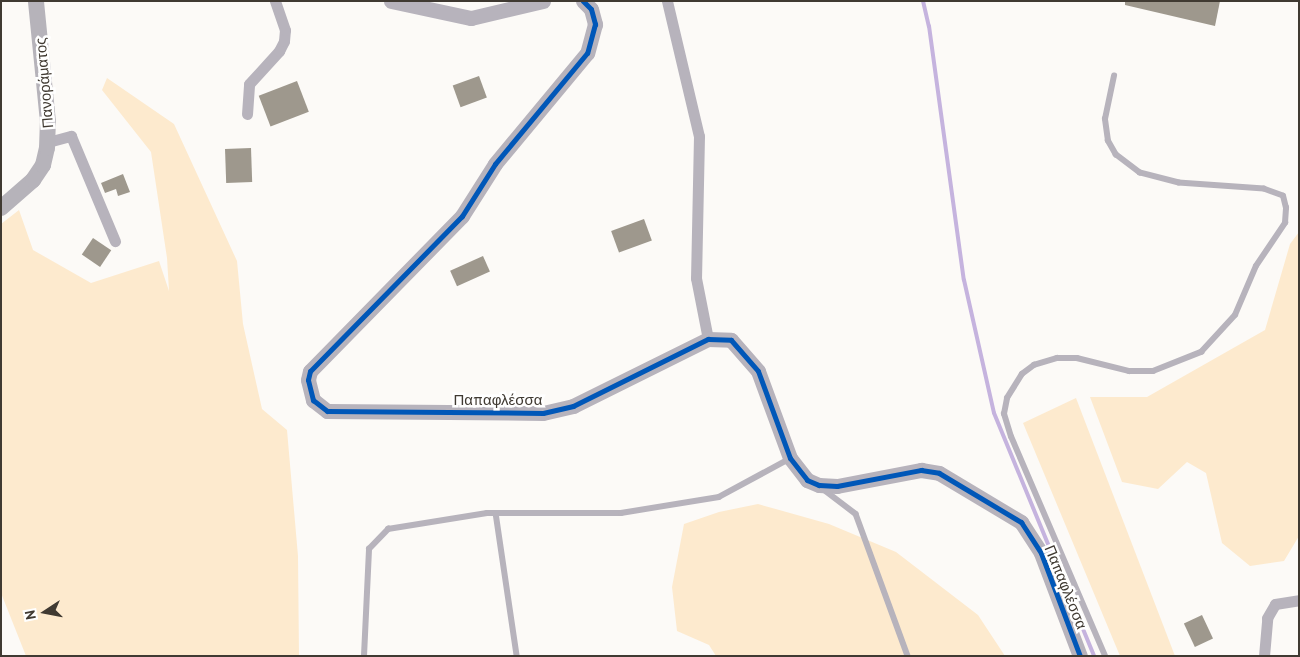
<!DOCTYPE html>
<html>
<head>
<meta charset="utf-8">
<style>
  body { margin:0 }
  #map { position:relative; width:1300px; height:657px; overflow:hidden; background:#fcfaf7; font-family:"PT Sans",sans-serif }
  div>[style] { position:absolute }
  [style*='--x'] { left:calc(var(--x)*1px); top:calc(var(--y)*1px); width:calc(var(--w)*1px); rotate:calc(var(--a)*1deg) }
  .green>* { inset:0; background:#fdeace }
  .stream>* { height:4px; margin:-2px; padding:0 2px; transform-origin:2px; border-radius:2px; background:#c5b3de }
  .building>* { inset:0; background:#9e988d; transform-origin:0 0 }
  .service>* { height:5.5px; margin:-2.75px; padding:0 2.75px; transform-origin:2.75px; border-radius:2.75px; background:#b7b3bc }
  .minor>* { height:11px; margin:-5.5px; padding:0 5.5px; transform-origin:5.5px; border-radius:5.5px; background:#b7b3bc }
  .tertiary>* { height:15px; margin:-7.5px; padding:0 7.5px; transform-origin:7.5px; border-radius:7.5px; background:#b7b3bc }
  .secondary>* { height:16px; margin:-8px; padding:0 8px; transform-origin:8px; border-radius:8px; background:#b6b3ba }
  .cycleway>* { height:5px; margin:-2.5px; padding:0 2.5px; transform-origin:2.5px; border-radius:2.5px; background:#0057b8 }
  span { translate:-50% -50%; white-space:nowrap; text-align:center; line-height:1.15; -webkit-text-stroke:5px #fff; paint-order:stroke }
  .street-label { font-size:15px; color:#403a32 }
  .frame { position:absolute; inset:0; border:2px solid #403a32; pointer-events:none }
  .north { position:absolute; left:20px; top:587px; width:50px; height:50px; -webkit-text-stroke:4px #fff; paint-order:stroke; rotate:259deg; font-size:14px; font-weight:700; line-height:20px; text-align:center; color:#403a32 }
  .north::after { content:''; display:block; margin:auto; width:18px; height:22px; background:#403a32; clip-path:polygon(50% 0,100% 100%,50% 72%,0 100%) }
</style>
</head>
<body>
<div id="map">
  <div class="green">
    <div style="clip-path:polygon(107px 78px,174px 124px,237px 261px,243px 324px,262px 409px,287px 430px,298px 556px,299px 656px,26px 656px,1px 593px,1px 224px,19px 210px,33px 250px,91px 283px,159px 261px,169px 291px,167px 258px,151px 152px,102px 90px)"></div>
    <div style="clip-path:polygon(1299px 232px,1299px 536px,1284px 561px,1250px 566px,1222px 543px,1206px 473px,1187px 462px,1158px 489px,1122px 482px,1090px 397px,1147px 397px,1265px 330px,1290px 244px)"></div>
    <div style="clip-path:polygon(1076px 398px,1175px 656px,1120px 656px,1023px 423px)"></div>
    <div style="clip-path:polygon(758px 504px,829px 524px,896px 552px,978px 615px,1005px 656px,716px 656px,709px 645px,677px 631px,672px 587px,684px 524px,719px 512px)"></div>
  </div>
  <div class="stream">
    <div style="--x:923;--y:1;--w:26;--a:77"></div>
    <div style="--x:929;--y:26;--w:256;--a:82.2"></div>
    <div style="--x:964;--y:280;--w:136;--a:77.3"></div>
    <div style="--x:994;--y:413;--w:263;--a:67.6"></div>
  </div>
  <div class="building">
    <div style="clip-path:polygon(1125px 1px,1220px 1px,1215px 26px,1125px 5px)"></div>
    <div style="left:479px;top:76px;width:23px;height:28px;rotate:70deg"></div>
    <div style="left:297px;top:81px;width:33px;height:41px;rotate:69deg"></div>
    <div style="left:251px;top:148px;width:34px;height:26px;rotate:88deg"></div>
    <div style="clip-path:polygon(123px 174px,130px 192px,118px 196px,116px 189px,105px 193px,101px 183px)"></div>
    <div style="left:644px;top:219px;width:23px;height:35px;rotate:70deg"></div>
    <div style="left:93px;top:238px;width:22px;height:20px;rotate:34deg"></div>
    <div style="left:483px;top:256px;width:17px;height:36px;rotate:66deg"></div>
    <div style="left:1202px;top:615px;width:26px;height:20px;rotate:65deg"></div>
  </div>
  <div class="service">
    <div style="--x:823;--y:489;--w:41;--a:37.1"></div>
    <div style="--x:856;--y:514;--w:151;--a:69.9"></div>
    <div style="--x:496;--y:513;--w:145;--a:81.6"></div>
    <div style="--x:364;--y:656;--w:107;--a:-87.3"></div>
    <div style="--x:369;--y:549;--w:28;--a:-46"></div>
    <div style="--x:388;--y:529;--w:100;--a:-9.2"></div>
    <div style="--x:487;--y:513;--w:134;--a:0"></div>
    <div style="--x:621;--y:513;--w:99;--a:-9.3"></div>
    <div style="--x:719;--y:497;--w:80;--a:-28.5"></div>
    <div style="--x:1105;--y:656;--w:238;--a:-113.2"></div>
    <div style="--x:1011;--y:437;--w:24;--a:-107"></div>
    <div style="--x:1004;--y:414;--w:16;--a:-79"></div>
    <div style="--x:1007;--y:398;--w:28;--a:-58"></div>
    <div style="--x:1022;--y:374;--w:15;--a:-37"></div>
    <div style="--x:1034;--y:365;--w:24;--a:-17"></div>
    <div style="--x:1057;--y:358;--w:20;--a:0"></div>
    <div style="--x:1077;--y:358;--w:54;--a:14"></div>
    <div style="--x:1129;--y:371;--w:24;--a:0"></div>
    <div style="--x:1153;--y:371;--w:52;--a:-21.6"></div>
    <div style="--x:1201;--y:352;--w:50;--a:-47.4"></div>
    <div style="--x:1235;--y:315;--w:53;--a:-66.8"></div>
    <div style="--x:1256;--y:266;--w:52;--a:-56"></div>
    <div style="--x:1285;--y:223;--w:15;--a:-86"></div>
    <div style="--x:1286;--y:208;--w:12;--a:-104"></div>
    <div style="--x:1283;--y:196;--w:20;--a:-160"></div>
    <div style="--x:1264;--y:189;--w:85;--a:-176"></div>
    <div style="--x:1179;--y:183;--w:40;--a:-165.6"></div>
    <div style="--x:1140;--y:173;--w:30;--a:-143"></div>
    <div style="--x:1116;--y:155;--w:16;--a:-120"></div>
    <div style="--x:1108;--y:141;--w:22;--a:-98"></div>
    <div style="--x:1105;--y:119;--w:44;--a:-78.2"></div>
  </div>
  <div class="minor">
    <div style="--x:667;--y:1;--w:139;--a:76.7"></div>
    <div style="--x:699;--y:136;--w:142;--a:91.2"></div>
    <div style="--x:696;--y:278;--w:62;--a:78.9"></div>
    <div style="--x:247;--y:114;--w:30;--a:-86"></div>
    <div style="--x:249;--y:84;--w:45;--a:-47.7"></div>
    <div style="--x:279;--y:51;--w:11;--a:-63"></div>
    <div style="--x:284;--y:41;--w:11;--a:-85"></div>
    <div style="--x:285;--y:30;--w:31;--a:-109"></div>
    <div style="--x:48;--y:142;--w:24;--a:-15"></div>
    <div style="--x:71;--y:136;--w:114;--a:67.3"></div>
    <div style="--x:1264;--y:656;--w:38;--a:-85"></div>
    <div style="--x:1267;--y:618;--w:16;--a:-60"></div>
    <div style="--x:1275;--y:604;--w:24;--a:-9"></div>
  </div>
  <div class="tertiary">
    <div style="--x:391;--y:1;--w:82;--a:12"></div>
    <div style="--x:471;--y:18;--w:74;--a:-13.3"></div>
    <div style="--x:583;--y:1;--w:11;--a:45"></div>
    <div style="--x:591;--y:9;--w:16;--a:75"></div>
    <div style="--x:595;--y:24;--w:30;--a:105"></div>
    <div style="--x:587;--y:53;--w:144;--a:129.7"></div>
    <div style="--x:495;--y:164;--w:62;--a:122.4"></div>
    <div style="--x:462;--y:216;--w:217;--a:134.4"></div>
    <div style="--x:310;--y:371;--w:9;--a:103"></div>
    <div style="--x:308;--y:380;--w:21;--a:76"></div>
    <div style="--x:313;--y:400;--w:18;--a:38"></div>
    <div style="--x:327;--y:411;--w:216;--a:0.5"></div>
    <div style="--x:543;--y:413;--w:31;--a:-13"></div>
    <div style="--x:573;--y:406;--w:151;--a:-26.4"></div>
    <div style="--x:708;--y:339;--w:23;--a:2"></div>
    <div style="--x:731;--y:340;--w:41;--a:48.9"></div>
    <div style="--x:758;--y:371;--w:93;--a:69.8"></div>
    <div style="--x:790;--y:458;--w:28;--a:52"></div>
    <div style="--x:807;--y:480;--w:13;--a:23"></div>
    <div style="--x:819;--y:485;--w:18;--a:3"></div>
    <div style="--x:837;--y:486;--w:86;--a:-10.8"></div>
    <div style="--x:921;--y:470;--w:18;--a:9"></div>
    <div style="--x:939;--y:473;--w:96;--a:30.9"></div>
    <div style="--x:1021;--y:522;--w:37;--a:57"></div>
    <div style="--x:1041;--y:553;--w:110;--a:69.3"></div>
  </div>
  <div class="secondary">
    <div style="--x:1;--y:208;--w:43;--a:-41.2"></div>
    <div style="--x:33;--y:180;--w:18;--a:-56"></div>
    <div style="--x:43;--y:165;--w:17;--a:-77"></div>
    <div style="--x:47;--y:148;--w:26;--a:-88"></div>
    <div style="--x:48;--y:122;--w:122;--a:-95.7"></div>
  </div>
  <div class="cycleway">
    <div style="--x:583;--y:1;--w:11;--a:45"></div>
    <div style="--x:591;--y:9;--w:16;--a:75"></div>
    <div style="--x:595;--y:24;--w:30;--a:105"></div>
    <div style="--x:587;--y:53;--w:144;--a:129.7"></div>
    <div style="--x:495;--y:164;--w:62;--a:122.4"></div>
    <div style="--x:462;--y:216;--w:217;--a:134.4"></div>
    <div style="--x:310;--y:371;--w:9;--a:103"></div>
    <div style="--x:308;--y:380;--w:21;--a:76"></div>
    <div style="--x:313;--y:400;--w:18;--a:38"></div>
    <div style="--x:327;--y:411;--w:216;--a:0.5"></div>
    <div style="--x:543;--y:413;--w:31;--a:-13"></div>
    <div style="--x:573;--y:406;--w:151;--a:-26.4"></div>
    <div style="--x:708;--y:339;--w:23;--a:2"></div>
    <div style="--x:731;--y:340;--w:41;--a:48.9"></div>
    <div style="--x:758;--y:371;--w:93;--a:69.8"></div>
    <div style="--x:790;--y:458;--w:28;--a:52"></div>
    <div style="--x:807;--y:480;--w:13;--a:23"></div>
    <div style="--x:819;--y:485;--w:18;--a:3"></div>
    <div style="--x:837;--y:486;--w:86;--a:-10.8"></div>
    <div style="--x:921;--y:470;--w:18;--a:9"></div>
    <div style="--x:939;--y:473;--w:96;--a:30.9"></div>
    <div style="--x:1021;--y:522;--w:37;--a:57"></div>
    <div style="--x:1041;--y:553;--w:110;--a:69.3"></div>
  </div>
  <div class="street-label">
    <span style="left:44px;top:83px;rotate:-95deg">Πανοράματος</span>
    <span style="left:498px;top:400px">Παπαφλέσσα</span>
    <span style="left:1066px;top:587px;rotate:68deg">Παπαφλέσσα</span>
  </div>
  <div class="frame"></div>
  <div class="north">N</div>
</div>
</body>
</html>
